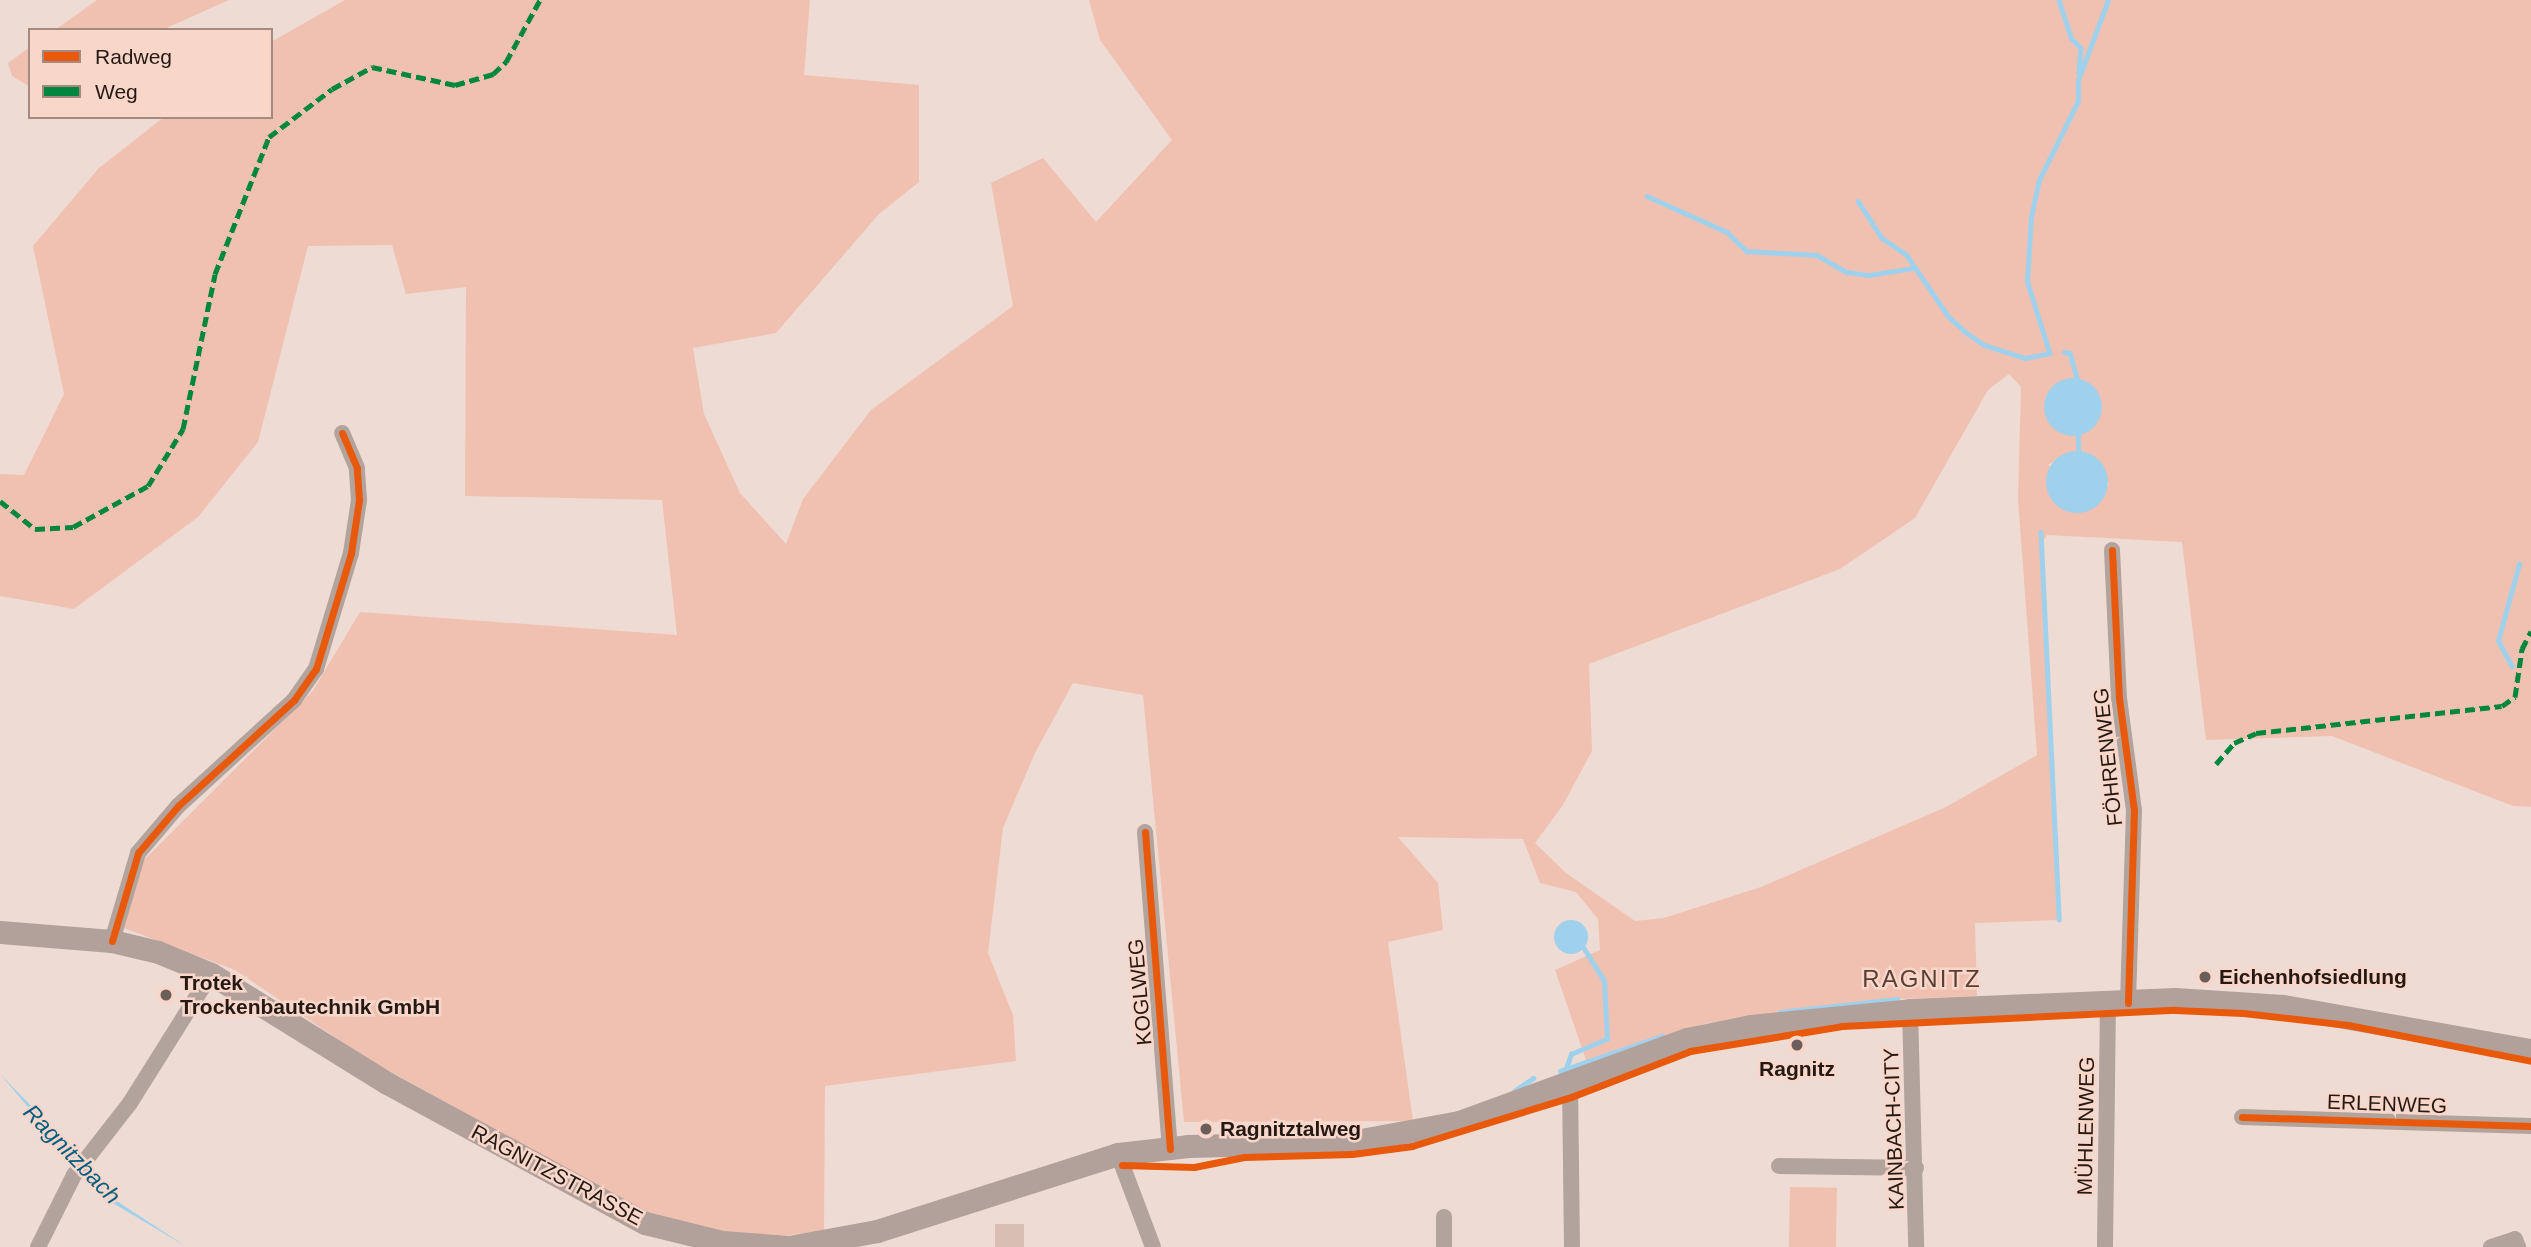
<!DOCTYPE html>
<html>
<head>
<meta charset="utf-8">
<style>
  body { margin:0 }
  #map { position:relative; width:2531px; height:1247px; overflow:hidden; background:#eedbd4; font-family:Arial,sans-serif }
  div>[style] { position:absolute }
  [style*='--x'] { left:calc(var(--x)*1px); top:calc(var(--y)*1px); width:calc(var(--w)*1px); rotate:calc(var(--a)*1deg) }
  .green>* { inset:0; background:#f0c1b0; transform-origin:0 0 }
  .water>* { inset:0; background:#9fd1ec }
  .round { border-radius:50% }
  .stream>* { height:4.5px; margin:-2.25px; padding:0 2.25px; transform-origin:2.25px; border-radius:2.25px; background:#9fd1ec }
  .building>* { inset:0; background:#d9beb4; transform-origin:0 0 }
  .minor>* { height:16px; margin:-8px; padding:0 8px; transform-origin:8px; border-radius:8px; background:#b2a39d }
  .secondary>* { height:23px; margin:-11.5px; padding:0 11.5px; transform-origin:11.5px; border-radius:11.5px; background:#b2a19b }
  .quiet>* { height:5px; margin-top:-2.5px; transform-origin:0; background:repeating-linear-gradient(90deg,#00873e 0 10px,transparent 0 15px) }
  .cycleway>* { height:7px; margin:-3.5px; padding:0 3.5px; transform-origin:3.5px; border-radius:3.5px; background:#e8590c }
  .dots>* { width:19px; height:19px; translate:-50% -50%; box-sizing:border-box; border:4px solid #f9d6ca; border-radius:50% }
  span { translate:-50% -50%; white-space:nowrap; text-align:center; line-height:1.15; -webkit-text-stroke:5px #f9d6ca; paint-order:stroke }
  .street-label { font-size:21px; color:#251914 }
  .poi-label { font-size:21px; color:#251914; font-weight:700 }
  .left { translate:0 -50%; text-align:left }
  .water-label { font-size:23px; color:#025e80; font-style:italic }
  .quarter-label { font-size:24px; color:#593e34; letter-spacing:2px }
  .legend { position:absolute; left:28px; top:28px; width:245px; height:91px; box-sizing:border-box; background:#f9d6ca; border:2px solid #a48a81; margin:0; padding:9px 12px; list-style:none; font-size:21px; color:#251914 }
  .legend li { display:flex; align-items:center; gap:14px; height:35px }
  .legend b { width:35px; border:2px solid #a48a81 }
</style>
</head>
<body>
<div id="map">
  <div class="green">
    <div style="clip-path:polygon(97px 0,229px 0,162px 30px,55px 30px)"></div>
    <div style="clip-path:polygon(evenodd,345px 0,810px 0,804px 75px,919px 85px,919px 182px,879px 214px,776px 333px,693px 348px,704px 414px,740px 493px,786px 544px,803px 499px,871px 410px,1013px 306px,991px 183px,1043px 158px,1096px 222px,1172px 140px,1100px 40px,1089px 0,2531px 0,2531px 807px,2513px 806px,2332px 736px,2206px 740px,2182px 542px,2047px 535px,2042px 544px,2043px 616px,2059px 920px,1975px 923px,1977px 996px,1897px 999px,1707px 1023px,1587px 1063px,1555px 970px,1600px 950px,1598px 919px,1576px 892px,1540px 883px,1523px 839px,1398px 837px,1438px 883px,1443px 930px,1388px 942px,1413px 1121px,1184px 1122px,1143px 695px,1073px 683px,1035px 753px,1003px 828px,988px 953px,1013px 1015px,1016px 1061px,825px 1086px,824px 1231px,752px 1239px,650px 1215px,366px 1058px,235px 970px,124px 928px,143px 861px,312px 692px,360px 612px,677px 635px,662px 500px,465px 496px,466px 287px,406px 294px,392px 245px,308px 246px,258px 442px,198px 517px,74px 609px,0 596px,0 474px,24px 475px,64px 394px,33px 246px,99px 168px,164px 117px,271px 117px,271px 42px,345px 0,2009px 374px,2021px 387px,2018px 499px,2037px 755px,1946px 807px,1761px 887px,1664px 918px,1635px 921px,1566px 873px,1535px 843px,1563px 805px,1592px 751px,1589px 664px,1840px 569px,1915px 518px,1988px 390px,2009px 374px,345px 0,2067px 454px,2099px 460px,2109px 484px,2100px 502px,2048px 465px,2067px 454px)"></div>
    <div style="clip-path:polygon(30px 47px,30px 87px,12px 76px,8px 63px)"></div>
    <div style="left:1790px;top:1187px;width:47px;height:60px;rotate:1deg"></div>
  </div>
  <div class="water">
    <div class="round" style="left:2044px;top:378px;width:58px;height:58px"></div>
    <div class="round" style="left:2046px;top:451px;width:62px;height:62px"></div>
    <div class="round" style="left:1554px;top:920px;width:34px;height:34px"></div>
    <div style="clip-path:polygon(0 1074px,83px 1159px,109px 1196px,187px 1247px,106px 1199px)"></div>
  </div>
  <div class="stream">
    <div style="--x:2059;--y:0;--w:40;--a:72"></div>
    <div style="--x:2071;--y:38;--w:14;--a:45"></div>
    <div style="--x:2081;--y:48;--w:24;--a:95"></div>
    <div style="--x:1647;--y:196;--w:88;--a:24.2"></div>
    <div style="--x:1727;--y:232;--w:28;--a:44"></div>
    <div style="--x:1747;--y:251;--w:70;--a:3.3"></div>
    <div style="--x:1817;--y:255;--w:34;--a:30"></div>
    <div style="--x:1847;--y:272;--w:22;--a:8"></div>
    <div style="--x:1869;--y:275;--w:45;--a:-9"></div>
    <div style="--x:1858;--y:201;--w:44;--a:57"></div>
    <div style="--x:1882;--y:238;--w:29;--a:34"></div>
    <div style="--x:1906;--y:254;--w:76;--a:55.7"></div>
    <div style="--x:1949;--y:317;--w:24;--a:42"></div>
    <div style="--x:1967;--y:333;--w:21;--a:35"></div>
    <div style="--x:1984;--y:345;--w:43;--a:17.6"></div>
    <div style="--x:2025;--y:358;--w:25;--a:-11"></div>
    <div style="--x:2049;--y:352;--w:73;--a:-107.4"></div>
    <div style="--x:2027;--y:282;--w:65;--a:-86.5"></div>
    <div style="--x:2031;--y:217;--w:38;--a:-78"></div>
    <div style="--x:2039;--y:180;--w:88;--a:-63.7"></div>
    <div style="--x:2078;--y:101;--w:21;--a:-90"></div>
    <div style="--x:2078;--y:80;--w:85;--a:-69.4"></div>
    <div style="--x:2064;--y:352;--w:6;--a:9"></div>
    <div style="--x:2070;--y:353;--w:29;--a:74"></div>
    <div style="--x:2078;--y:429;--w:29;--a:88"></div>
    <div style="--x:2041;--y:532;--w:388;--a:87.3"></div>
    <div style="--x:2512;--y:667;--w:30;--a:-118"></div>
    <div style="--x:2498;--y:641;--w:80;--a:-74.7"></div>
    <div style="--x:1780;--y:1012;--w:118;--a:-6.3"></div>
    <div style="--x:1566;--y:1068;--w:15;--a:-70"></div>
    <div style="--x:1571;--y:1054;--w:39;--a:-23"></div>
    <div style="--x:1607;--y:1039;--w:58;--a:-93"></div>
    <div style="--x:1604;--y:981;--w:40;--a:-122"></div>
    <div style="--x:1560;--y:1071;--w:108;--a:-18.9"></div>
    <div style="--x:1514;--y:1091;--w:23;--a:-34"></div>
    <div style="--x:1328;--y:1131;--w:30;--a:-2"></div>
  </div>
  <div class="building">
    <div style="left:995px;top:1224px;width:29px;height:23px"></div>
  </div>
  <div class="minor">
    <div style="--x:2112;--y:550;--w:148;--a:87.3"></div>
    <div style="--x:2119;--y:698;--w:113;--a:82.4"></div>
    <div style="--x:2134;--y:810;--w:193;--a:91.8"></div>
    <div style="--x:1145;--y:832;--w:318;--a:85.5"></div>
    <div style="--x:112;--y:941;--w:92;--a:-73.5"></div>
    <div style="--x:138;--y:853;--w:62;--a:-49.6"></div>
    <div style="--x:178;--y:806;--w:157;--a:-42.4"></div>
    <div style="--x:294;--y:700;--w:38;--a:-55"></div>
    <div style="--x:316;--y:669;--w:121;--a:-73.2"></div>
    <div style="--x:351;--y:553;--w:54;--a:-81.4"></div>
    <div style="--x:359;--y:500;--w:32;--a:-94"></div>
    <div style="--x:357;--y:468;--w:38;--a:-113"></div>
    <div style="--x:1910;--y:1010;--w:237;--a:88.5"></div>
    <div style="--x:1570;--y:1084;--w:163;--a:89.3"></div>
    <div style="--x:2242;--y:1117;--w:289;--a:1.8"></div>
    <div style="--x:1118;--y:1154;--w:99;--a:69.4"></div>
    <div style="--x:1779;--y:1166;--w:137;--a:0.8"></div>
    <div style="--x:1444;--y:1217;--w:30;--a:90"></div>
    <div style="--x:38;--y:1247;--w:80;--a:-63.4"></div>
    <div style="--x:74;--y:1175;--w:91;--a:-52.1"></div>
    <div style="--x:130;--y:1103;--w:152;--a:-57.9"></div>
    <div style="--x:2105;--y:1247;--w:242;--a:-89.3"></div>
    <div style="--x:2491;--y:1247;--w:25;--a:-18"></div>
    <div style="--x:2515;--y:1239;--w:9;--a:69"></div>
  </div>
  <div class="secondary">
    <div style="--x:0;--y:932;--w:112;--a:4.6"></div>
    <div style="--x:112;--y:941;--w:47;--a:13.4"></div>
    <div style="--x:158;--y:952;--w:57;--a:22.5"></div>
    <div style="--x:211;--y:974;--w:207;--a:31.8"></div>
    <div style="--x:387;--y:1083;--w:294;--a:28.5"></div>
    <div style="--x:645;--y:1223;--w:79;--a:13.9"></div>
    <div style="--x:722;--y:1242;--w:67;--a:4.3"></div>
    <div style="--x:789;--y:1247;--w:89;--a:-10.3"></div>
    <div style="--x:877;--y:1231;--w:253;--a:-17.7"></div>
    <div style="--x:1118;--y:1154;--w:70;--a:-6.5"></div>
    <div style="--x:1188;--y:1146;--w:162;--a:-1.4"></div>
    <div style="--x:1350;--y:1142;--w:111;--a:-10.4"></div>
    <div style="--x:1459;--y:1122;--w:243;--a:-20"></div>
    <div style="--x:1687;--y:1039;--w:65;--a:-11.5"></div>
    <div style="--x:1751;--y:1026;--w:160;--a:-5.7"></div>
    <div style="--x:1910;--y:1010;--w:265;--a:-2.4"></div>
    <div style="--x:2175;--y:999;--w:108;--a:3.7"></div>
    <div style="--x:2283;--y:1006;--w:252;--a:10.1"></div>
  </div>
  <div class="quiet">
    <div style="--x:0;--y:501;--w:45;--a:38.7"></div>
    <div style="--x:35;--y:529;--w:38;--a:-3"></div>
    <div style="--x:73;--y:527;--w:85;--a:-28.7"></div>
    <div style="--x:148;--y:486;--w:67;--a:-58.4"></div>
    <div style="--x:183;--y:429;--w:158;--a:-78.3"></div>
    <div style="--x:215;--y:274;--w:147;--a:-68.5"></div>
    <div style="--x:269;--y:137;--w:79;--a:-37.3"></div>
    <div style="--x:332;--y:89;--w:46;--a:-28.8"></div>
    <div style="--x:372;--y:67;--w:85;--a:12.2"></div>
    <div style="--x:455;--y:85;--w:40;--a:-16"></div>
    <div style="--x:493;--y:74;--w:18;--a:-43"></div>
    <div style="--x:506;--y:62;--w:71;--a:-61.3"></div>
    <div style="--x:2216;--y:764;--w:28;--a:-49"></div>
    <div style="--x:2234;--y:743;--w:24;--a:-24"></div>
    <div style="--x:2256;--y:733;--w:247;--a:-6.3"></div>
    <div style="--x:2502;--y:706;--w:16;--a:-35"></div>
    <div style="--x:2515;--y:697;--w:49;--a:-81.7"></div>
    <div style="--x:2522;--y:649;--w:20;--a:-63"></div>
  </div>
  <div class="cycleway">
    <div style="--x:2112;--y:550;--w:148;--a:87.3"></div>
    <div style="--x:2119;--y:698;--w:113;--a:82.4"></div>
    <div style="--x:2134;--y:810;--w:193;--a:91.8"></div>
    <div style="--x:1145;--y:832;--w:318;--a:85.5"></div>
    <div style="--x:112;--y:941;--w:92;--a:-73.5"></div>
    <div style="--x:138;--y:853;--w:62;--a:-49.6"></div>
    <div style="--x:178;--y:806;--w:157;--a:-42.4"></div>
    <div style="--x:294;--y:700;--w:38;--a:-55"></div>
    <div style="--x:316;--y:669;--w:121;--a:-73.2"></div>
    <div style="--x:351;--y:553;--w:54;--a:-81.4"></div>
    <div style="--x:359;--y:500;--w:32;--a:-94"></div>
    <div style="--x:357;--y:468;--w:38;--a:-113"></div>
    <div style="--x:2242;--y:1117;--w:289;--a:1.8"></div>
    <div style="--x:1122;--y:1165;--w:72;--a:1.6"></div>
    <div style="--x:1194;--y:1167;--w:51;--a:-11.3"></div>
    <div style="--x:1244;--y:1157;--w:108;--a:-1.6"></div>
    <div style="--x:1352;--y:1154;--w:61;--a:-7.6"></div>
    <div style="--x:1412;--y:1146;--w:166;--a:-17.1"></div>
    <div style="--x:1571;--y:1097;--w:128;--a:-21.1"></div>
    <div style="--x:1690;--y:1051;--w:154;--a:-9.3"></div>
    <div style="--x:1842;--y:1026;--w:333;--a:-2.8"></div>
    <div style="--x:2175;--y:1010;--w:68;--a:2.5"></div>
    <div style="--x:2243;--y:1013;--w:106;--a:6.5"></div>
    <div style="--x:2348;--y:1025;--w:187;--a:11.1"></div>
  </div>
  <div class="dots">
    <div style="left:2205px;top:977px;background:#6b5d57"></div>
    <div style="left:166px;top:995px;background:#6b5d57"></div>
    <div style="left:1797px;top:1045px;background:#6b5d57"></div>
    <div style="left:1206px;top:1129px;background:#6b5d57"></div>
  </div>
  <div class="street-label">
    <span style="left:2108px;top:757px;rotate:-96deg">FÖHRENWEG</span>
    <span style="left:1140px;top:992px;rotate:-95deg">KOGLWEG</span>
    <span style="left:2387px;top:1104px;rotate:2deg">ERLENWEG</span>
    <span style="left:2086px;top:1126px;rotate:-89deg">MÜHLENWEG</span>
    <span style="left:1894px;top:1129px;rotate:-92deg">KAINBACH-CITY</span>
    <span style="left:557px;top:1175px;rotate:28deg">RAGNITZSTRASSE</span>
  </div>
  <div class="poi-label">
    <span class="left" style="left:2219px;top:977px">Eichenhofsiedlung</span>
    <span class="left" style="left:180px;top:995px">Trotek<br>Trockenbautechnik GmbH</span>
    <span style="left:1797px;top:1069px">Ragnitz</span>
    <span class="left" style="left:1220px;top:1129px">Ragnitztalweg</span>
  </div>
  <div class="water-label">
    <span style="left:72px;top:1154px;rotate:46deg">Ragnitzbach</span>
  </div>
  <div class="quarter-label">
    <span style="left:1922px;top:979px">RAGNITZ</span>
  </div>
  <ul class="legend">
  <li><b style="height:9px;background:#e8590c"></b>Radweg</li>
  <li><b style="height:9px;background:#00873e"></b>Weg</li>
  </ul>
</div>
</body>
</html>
